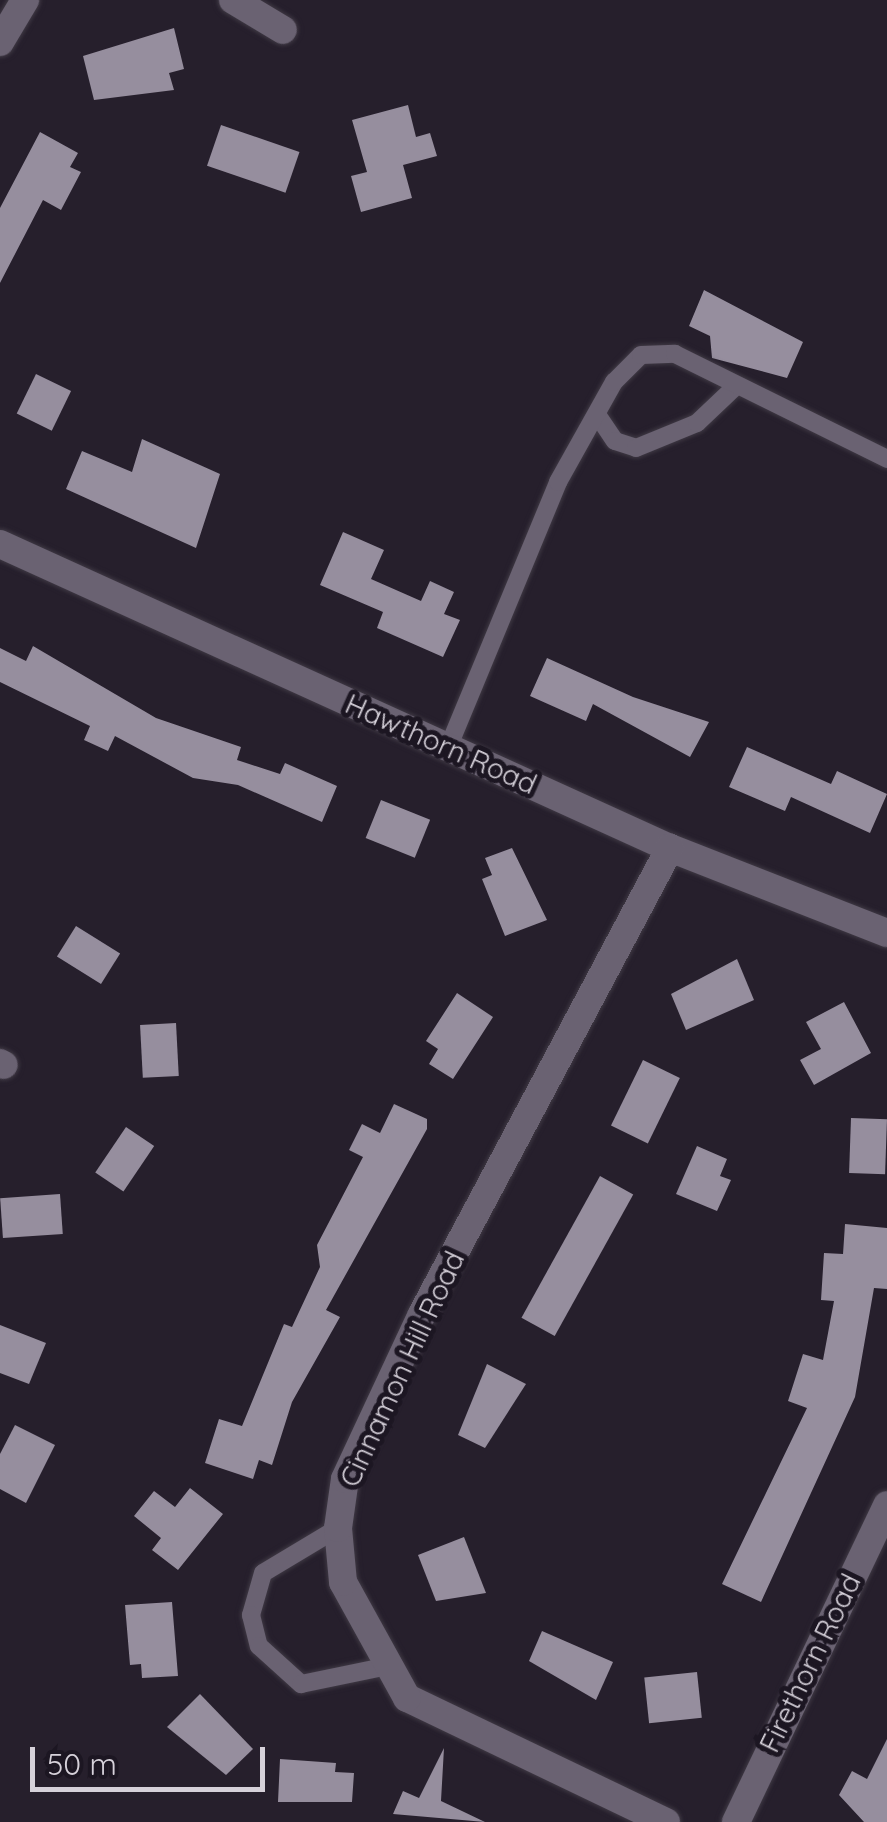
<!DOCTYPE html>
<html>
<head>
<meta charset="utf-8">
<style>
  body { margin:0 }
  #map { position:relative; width:887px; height:1822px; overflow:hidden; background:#261f2c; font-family:Quicksand,sans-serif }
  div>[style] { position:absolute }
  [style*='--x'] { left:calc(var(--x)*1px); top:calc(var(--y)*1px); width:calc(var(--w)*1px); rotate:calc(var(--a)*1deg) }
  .building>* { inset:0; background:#968e9e; transform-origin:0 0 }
  .roads { filter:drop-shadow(0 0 2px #3f3944) drop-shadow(0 0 2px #3f3944) }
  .service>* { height:18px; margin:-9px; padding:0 9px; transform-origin:9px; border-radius:9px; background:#6a6272 }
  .minor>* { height:28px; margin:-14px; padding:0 14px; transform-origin:14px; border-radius:14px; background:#6a6272 }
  span { translate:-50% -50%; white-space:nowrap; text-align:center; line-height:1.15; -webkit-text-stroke:10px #1c1622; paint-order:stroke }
  .street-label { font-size:28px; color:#d6d1da }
  .scale { position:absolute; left:30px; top:1747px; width:235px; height:45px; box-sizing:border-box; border:5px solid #d6d1da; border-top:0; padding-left:12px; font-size:30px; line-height:35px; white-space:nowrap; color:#d6d1da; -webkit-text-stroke:8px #1c1622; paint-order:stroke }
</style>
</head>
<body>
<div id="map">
  <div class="building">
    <div style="clip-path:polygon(174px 28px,184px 69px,169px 73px,174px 90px,94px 100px,83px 56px)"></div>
    <div style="clip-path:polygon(408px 105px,416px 137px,430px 133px,437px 156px,403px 165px,412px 198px,361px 212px,351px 176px,367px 172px,352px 120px)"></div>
    <div style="left:221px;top:125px;width:83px;height:43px;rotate:19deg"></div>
    <div style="clip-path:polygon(40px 132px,78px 153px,70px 167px,81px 172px,61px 210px,43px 200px,0 283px,0 208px)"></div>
    <div style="clip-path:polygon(704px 290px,803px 342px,787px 378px,712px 358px,710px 336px,689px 326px)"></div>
    <div style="left:36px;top:374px;width:39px;height:44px;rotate:26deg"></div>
    <div style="clip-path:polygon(142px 439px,220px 474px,196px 548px,66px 489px,82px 451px,132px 472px)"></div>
    <div style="clip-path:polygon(343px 532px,384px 550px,371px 579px,421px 601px,430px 581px,454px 592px,444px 614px,460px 620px,443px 657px,377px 628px,383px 612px,320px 585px)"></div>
    <div style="clip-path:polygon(33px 646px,156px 718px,241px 747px,237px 760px,280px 774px,285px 763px,337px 786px,322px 822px,238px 785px,193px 778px,115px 736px,108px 751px,84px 740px,90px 726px,0 682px,0 648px,26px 661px)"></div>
    <div style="clip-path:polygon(547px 658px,633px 697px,709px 722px,690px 757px,593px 704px,586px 721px,530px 696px)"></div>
    <div style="clip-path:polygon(747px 747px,831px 784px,837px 771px,887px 794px,870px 833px,791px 797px,785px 811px,729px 787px)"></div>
    <div style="left:381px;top:800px;width:53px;height:41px;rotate:22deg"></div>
    <div style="clip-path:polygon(512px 848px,547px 920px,505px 936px,482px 879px,492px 875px,485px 858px)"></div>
    <div style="left:76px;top:926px;width:52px;height:36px;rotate:32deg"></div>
    <div style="clip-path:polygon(737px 959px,754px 1000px,686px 1030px,671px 994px)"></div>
    <div style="clip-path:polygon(457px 993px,493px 1017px,453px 1079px,429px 1064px,438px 1049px,426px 1041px)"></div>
    <div style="clip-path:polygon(844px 1002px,871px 1053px,814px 1085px,800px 1060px,821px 1049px,806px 1022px)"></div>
    <div style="left:176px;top:1023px;width:53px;height:36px;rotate:87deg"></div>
    <div style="left:643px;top:1060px;width:41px;height:73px;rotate:26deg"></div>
    <div style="clip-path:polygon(394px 1104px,427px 1119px,427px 1129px,326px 1310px,340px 1317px,292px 1402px,272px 1465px,259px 1460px,253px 1479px,205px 1463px,219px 1419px,242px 1426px,284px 1324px,292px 1327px,320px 1267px,317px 1245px,363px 1157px,349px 1150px,362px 1124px,380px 1133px)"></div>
    <div style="left:851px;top:1118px;width:36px;height:55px;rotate:2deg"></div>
    <div style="left:126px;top:1127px;width:34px;height:55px;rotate:34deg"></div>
    <div style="clip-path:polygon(697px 1146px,727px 1159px,720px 1176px,731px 1180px,717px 1211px,676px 1194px)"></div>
    <div style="left:600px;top:1176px;width:38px;height:162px;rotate:29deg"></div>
    <div style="left:60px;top:1194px;width:40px;height:60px;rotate:86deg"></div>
    <div style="clip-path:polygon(845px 1224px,887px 1228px,887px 1289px,874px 1288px,855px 1397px,761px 1602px,722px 1584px,807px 1408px,788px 1401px,803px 1354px,823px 1360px,834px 1301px,821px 1300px,824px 1253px,843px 1254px)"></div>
    <div style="clip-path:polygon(0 1325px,46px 1343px,29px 1384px,0 1373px)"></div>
    <div style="clip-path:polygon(487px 1364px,526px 1384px,485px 1448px,458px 1435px)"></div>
    <div style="clip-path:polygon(15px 1425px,55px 1445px,26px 1503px,0 1489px,0 1454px)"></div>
    <div style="clip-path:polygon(190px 1488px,223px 1514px,178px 1570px,152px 1550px,161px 1538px,134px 1516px,154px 1491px,175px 1507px)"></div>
    <div style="clip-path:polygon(464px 1537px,486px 1593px,436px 1601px,418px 1555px)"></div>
    <div style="clip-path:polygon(172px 1602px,178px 1676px,142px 1678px,141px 1664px,130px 1665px,125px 1605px)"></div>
    <div style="clip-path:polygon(542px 1631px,613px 1662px,596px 1700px,529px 1661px)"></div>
    <div style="left:697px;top:1672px;width:46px;height:53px;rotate:84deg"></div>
    <div style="clip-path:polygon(200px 1694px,253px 1749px,226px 1775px,167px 1727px)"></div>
    <div style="clip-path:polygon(887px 1739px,887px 1822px,864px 1822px,839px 1795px,852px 1771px,867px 1779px)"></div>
    <div style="clip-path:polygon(444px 1748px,441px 1801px,485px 1822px,393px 1814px,403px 1791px,419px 1798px)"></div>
    <div style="clip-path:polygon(280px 1759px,336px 1763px,335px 1772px,354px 1773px,352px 1802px,278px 1802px)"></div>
  </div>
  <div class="roads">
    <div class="service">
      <div style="--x:598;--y:416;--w:30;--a:56"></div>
      <div style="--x:615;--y:441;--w:22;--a:18"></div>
      <div style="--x:636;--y:448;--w:66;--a:-22.3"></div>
      <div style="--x:697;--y:423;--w:52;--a:-43.5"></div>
      <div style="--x:448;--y:748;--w:288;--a:-67.5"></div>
      <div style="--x:558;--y:482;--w:115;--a:-60.8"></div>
      <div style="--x:614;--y:382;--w:38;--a:-45"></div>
      <div style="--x:641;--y:355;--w:34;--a:-2"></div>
      <div style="--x:675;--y:354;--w:237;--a:26.3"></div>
      <div style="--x:338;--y:1528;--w:87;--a:149"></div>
      <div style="--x:263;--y:1573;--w:44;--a:105.9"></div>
      <div style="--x:251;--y:1615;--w:32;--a:76"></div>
      <div style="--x:259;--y:1646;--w:57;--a:42.1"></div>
      <div style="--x:301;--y:1684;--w:89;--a:-11.7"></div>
    </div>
    <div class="minor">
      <div style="--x:233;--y:0;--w:58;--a:31"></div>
      <div style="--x:0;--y:42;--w:49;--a:-59.2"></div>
      <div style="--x:0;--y:544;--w:736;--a:24.41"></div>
      <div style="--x:670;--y:848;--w:233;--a:21.4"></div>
      <div style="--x:0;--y:1063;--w:4;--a:27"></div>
      <div style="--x:666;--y:1822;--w:287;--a:-154.4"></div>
      <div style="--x:407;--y:1698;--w:132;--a:-118.9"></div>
      <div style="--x:343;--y:1582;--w:54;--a:-95.3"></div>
      <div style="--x:338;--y:1528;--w:49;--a:-81.9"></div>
      <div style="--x:345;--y:1479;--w:182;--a:-65"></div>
      <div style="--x:422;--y:1314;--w:528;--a:-61.98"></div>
      <div style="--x:736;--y:1822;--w:351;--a:-64.5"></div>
    </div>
  </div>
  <div class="street-label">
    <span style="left:441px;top:744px;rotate:24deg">Hawthorn Road</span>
    <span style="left:402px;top:1369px;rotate:-65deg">Cinnamon Hill Road</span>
    <span style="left:810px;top:1663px;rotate:-64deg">Firethorn Road</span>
  </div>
  <div class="scale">50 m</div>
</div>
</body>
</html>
